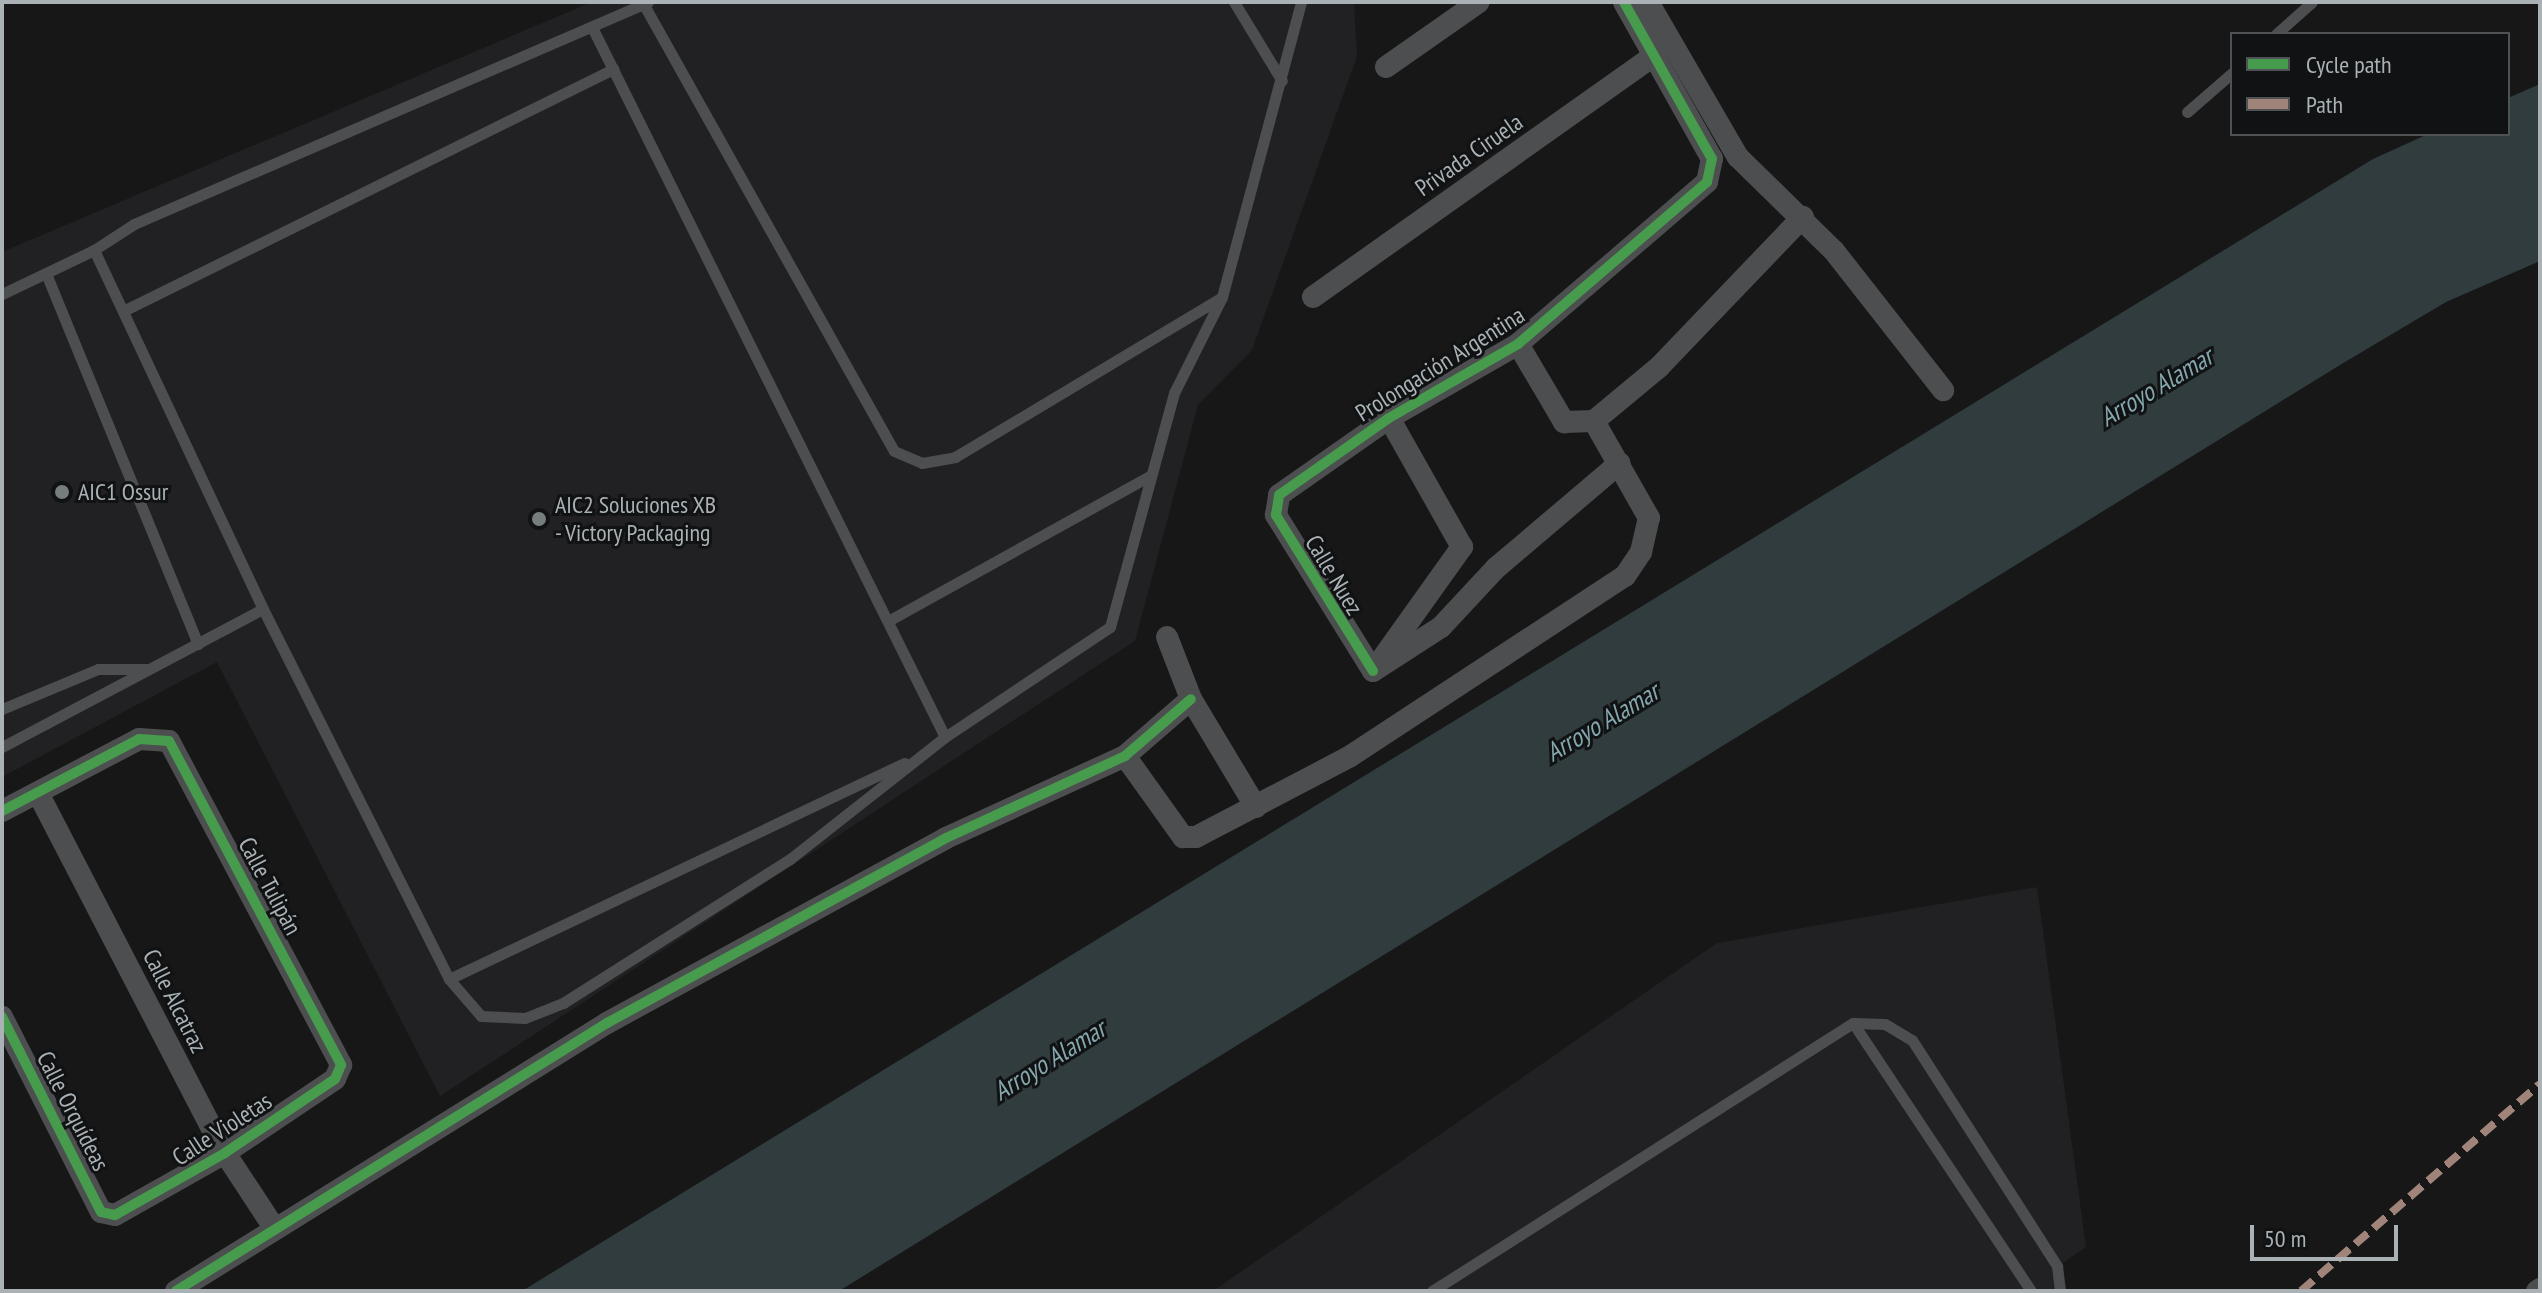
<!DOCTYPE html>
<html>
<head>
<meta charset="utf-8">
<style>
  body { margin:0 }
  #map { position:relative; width:2542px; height:1293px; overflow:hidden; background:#171717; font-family:"PT Sans Narrow",sans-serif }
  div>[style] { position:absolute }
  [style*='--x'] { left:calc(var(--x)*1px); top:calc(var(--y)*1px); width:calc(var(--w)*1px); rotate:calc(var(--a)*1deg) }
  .built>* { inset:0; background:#212123 }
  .water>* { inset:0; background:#303c3d }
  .lane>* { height:11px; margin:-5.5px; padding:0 5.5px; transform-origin:5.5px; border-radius:5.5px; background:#4c4e50 }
  .street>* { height:22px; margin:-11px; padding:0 11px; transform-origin:11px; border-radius:11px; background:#4c4e50 }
  .quiet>* { height:8px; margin-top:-4px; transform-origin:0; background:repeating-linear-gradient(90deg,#a18479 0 16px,transparent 0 24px) }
  .cycleway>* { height:10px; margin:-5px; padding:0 5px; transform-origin:5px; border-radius:5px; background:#469c4c }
  .dots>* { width:22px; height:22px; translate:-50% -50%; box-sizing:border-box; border:4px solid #111213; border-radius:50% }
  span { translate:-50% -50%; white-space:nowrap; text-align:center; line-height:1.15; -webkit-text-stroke:6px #111213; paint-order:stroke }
  .street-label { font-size:24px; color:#aab2b6 }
  .poi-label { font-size:24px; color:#aab2b6 }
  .left { translate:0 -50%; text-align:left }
  .water-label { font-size:26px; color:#85a7ae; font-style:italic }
  .frame { position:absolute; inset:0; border:4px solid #aab2b6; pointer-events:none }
  .legend { position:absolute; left:2230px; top:32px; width:280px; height:104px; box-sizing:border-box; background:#111213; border:2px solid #4e5254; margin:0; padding:10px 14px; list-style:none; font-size:24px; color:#aab2b6 }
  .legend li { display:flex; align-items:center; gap:16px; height:40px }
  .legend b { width:40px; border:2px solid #4e5254 }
  .scale { position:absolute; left:2250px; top:1225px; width:148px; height:36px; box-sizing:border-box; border:4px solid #aab2b6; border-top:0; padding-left:10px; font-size:24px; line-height:28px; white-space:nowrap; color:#aab2b6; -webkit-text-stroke:6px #111213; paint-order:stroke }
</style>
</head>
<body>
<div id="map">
  <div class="built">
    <div style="clip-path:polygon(592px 2px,1354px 2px,1357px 56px,1252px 350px,1198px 405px,1135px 641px,440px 1096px,217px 662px,2px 777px,2px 252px)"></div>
    <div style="clip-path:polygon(2037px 887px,2086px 1247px,2060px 1265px,2064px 1291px,1213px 1291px,1717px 943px)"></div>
  </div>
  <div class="water">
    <div style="clip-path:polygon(2540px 84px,2540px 261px,2446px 302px,2340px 365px,839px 1291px,522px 1291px,2373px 159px,2428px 134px,2508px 134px,2508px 98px)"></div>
  </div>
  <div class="lane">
    <div style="--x:1234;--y:2;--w:92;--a:58.7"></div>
    <div style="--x:644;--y:5;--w:511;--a:60.73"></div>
    <div style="--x:894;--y:451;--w:30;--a:23"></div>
    <div style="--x:922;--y:463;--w:34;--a:-10"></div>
    <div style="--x:955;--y:457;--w:311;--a:-30.9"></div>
    <div style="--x:2276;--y:34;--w:48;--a:-41.6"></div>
    <div style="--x:2187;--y:112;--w:60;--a:-40.9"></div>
    <div style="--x:94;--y:250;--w:48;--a:-33"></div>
    <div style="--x:134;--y:224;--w:560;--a:-23.36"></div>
    <div style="--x:47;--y:276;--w:398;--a:67.7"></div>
    <div style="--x:2;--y:294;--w:102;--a:-25.6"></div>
    <div style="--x:94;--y:250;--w:397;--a:64.8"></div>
    <div style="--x:263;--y:609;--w:414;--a:63.3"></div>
    <div style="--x:449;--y:979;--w:49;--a:49.1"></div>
    <div style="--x:481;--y:1016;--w:44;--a:2.6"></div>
    <div style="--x:525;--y:1018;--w:41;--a:-21.5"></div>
    <div style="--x:563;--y:1003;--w:269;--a:-32.4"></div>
    <div style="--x:790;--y:859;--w:197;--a:-38.2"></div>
    <div style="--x:945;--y:737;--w:791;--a:-116.44"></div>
    <div style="--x:123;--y:311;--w:547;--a:-26.28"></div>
    <div style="--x:888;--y:621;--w:299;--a:-29"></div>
    <div style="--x:2;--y:709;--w:104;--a:-22.6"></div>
    <div style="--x:98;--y:669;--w:48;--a:0"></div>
    <div style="--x:945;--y:737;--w:198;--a:-33.7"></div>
    <div style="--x:1110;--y:627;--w:243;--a:-74.7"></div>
    <div style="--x:1174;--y:393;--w:107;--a:-63.4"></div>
    <div style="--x:1222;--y:297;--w:305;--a:-75"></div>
    <div style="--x:2;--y:747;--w:295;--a:-27.9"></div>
    <div style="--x:449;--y:979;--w:504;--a:-25.39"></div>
    <div style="--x:1853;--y:1023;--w:322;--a:56.4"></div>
    <div style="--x:1432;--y:1291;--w:499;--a:-32.5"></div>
    <div style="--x:1853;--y:1023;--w:32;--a:2"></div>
    <div style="--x:1885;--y:1024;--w:31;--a:31"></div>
    <div style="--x:1912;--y:1040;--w:269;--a:57.3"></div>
    <div style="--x:2057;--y:1266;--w:25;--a:83"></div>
  </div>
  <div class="street">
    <div style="--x:1648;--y:2;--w:179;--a:59.9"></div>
    <div style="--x:1738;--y:157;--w:134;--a:44.4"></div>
    <div style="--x:1834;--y:251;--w:177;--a:51.9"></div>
    <div style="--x:1386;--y:67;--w:113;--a:-35"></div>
    <div style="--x:1313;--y:297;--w:419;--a:-35.3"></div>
    <div style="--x:1518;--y:344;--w:91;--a:59.5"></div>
    <div style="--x:1564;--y:422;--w:30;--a:-2"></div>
    <div style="--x:1594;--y:421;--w:85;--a:-39.7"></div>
    <div style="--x:1659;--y:367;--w:208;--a:-46.2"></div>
    <div style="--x:1167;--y:637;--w:66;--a:68.8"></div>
    <div style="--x:1191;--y:699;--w:126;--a:59"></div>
    <div style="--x:1382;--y:659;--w:138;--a:-54.5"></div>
    <div style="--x:1462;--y:547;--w:148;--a:-119.5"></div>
    <div style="--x:1373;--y:671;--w:184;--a:-121.9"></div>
    <div style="--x:1276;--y:515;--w:20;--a:-81"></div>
    <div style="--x:1279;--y:495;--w:134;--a:-35"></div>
    <div style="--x:1389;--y:418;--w:149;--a:-29.8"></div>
    <div style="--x:1518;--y:344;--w:249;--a:-40.6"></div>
    <div style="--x:1707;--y:182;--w:24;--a:-78"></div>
    <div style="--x:1712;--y:159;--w:180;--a:-119.3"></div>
    <div style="--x:1373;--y:671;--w:81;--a:-32.9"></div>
    <div style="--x:1441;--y:627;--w:81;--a:-47"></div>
    <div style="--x:1496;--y:568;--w:162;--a:-40.3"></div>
    <div style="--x:1125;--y:756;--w:100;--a:54.4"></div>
    <div style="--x:1183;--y:837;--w:13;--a:0"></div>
    <div style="--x:1196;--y:837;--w:173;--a:-27.6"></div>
    <div style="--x:1349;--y:757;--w:330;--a:-33.3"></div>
    <div style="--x:1625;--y:576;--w:29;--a:-56"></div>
    <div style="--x:1641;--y:552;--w:35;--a:-77"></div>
    <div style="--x:1649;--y:518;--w:112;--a:-119.6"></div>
    <div style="--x:38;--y:793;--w:406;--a:62.6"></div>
    <div style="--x:225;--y:1153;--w:91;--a:56.7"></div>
    <div style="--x:2;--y:811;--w:155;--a:-27.7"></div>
    <div style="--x:139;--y:739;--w:30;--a:4"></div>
    <div style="--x:169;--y:741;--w:367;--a:62"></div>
    <div style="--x:341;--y:1065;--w:15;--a:113"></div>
    <div style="--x:335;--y:1079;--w:133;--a:146.1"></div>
    <div style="--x:225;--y:1153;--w:126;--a:150.6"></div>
    <div style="--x:115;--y:1215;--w:14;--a:-168"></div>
    <div style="--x:101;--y:1212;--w:219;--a:-116.9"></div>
    <div style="--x:176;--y:1291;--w:508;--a:-31.87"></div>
    <div style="--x:607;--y:1023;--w:386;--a:-28.6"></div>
    <div style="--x:946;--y:838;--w:197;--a:-24.6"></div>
    <div style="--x:1125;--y:756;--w:87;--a:-40.8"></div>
    <div style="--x:2537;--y:1291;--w:4;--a:-34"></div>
  </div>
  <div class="quiet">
    <div style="--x:2301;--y:1291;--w:316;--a:-40.9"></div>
  </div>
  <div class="cycleway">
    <div style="--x:1373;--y:671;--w:184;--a:-121.9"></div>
    <div style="--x:1276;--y:515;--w:20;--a:-81"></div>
    <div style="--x:1279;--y:495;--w:134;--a:-35"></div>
    <div style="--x:1389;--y:418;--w:149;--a:-29.8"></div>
    <div style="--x:1518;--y:344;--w:249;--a:-40.6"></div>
    <div style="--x:1707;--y:182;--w:24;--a:-78"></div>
    <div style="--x:1712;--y:159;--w:180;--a:-119.3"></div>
    <div style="--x:2;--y:811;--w:155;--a:-27.7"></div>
    <div style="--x:139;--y:739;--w:30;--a:4"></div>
    <div style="--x:169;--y:741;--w:367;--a:62"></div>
    <div style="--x:341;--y:1065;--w:15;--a:113"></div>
    <div style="--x:335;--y:1079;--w:133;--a:146.1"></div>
    <div style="--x:225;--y:1153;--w:126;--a:150.6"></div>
    <div style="--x:115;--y:1215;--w:14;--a:-168"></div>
    <div style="--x:101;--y:1212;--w:219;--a:-116.9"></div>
    <div style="--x:176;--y:1291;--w:508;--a:-31.87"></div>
    <div style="--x:607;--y:1023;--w:386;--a:-28.6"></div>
    <div style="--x:946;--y:838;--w:197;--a:-24.6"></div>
    <div style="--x:1125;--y:756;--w:87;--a:-40.8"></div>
  </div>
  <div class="dots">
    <div style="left:62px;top:492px;background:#777c7e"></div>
    <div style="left:539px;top:519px;background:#777c7e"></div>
  </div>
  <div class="street-label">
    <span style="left:1469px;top:155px;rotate:-35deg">Privada Ciruela</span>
    <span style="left:1440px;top:364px;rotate:-32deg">Prolongación Argentina</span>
    <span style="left:1334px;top:575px;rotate:59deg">Calle Nuez</span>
    <span style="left:270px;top:886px;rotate:62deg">Calle Tulipán</span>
    <span style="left:175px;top:1001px;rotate:63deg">Calle Alcatraz</span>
    <span style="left:73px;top:1111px;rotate:63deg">Calle Orquídeas</span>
    <span style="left:222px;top:1129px;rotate:-33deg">Calle Violetas</span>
  </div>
  <div class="poi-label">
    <span class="left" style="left:78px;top:492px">AIC1 Ossur</span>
    <span class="left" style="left:555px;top:519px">AIC2 Soluciones XB<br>- Victory Packaging</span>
  </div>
  <div class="water-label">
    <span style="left:2156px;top:387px;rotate:-31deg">Arroyo Alamar</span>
    <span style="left:1602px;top:722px;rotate:-31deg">Arroyo Alamar</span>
    <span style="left:1049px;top:1060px;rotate:-32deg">Arroyo Alamar</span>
  </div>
  <div class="frame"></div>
  <ul class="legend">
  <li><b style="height:10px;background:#469c4c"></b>Cycle path</li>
  <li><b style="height:10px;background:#a18479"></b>Path</li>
  </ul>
  <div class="scale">50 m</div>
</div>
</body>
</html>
